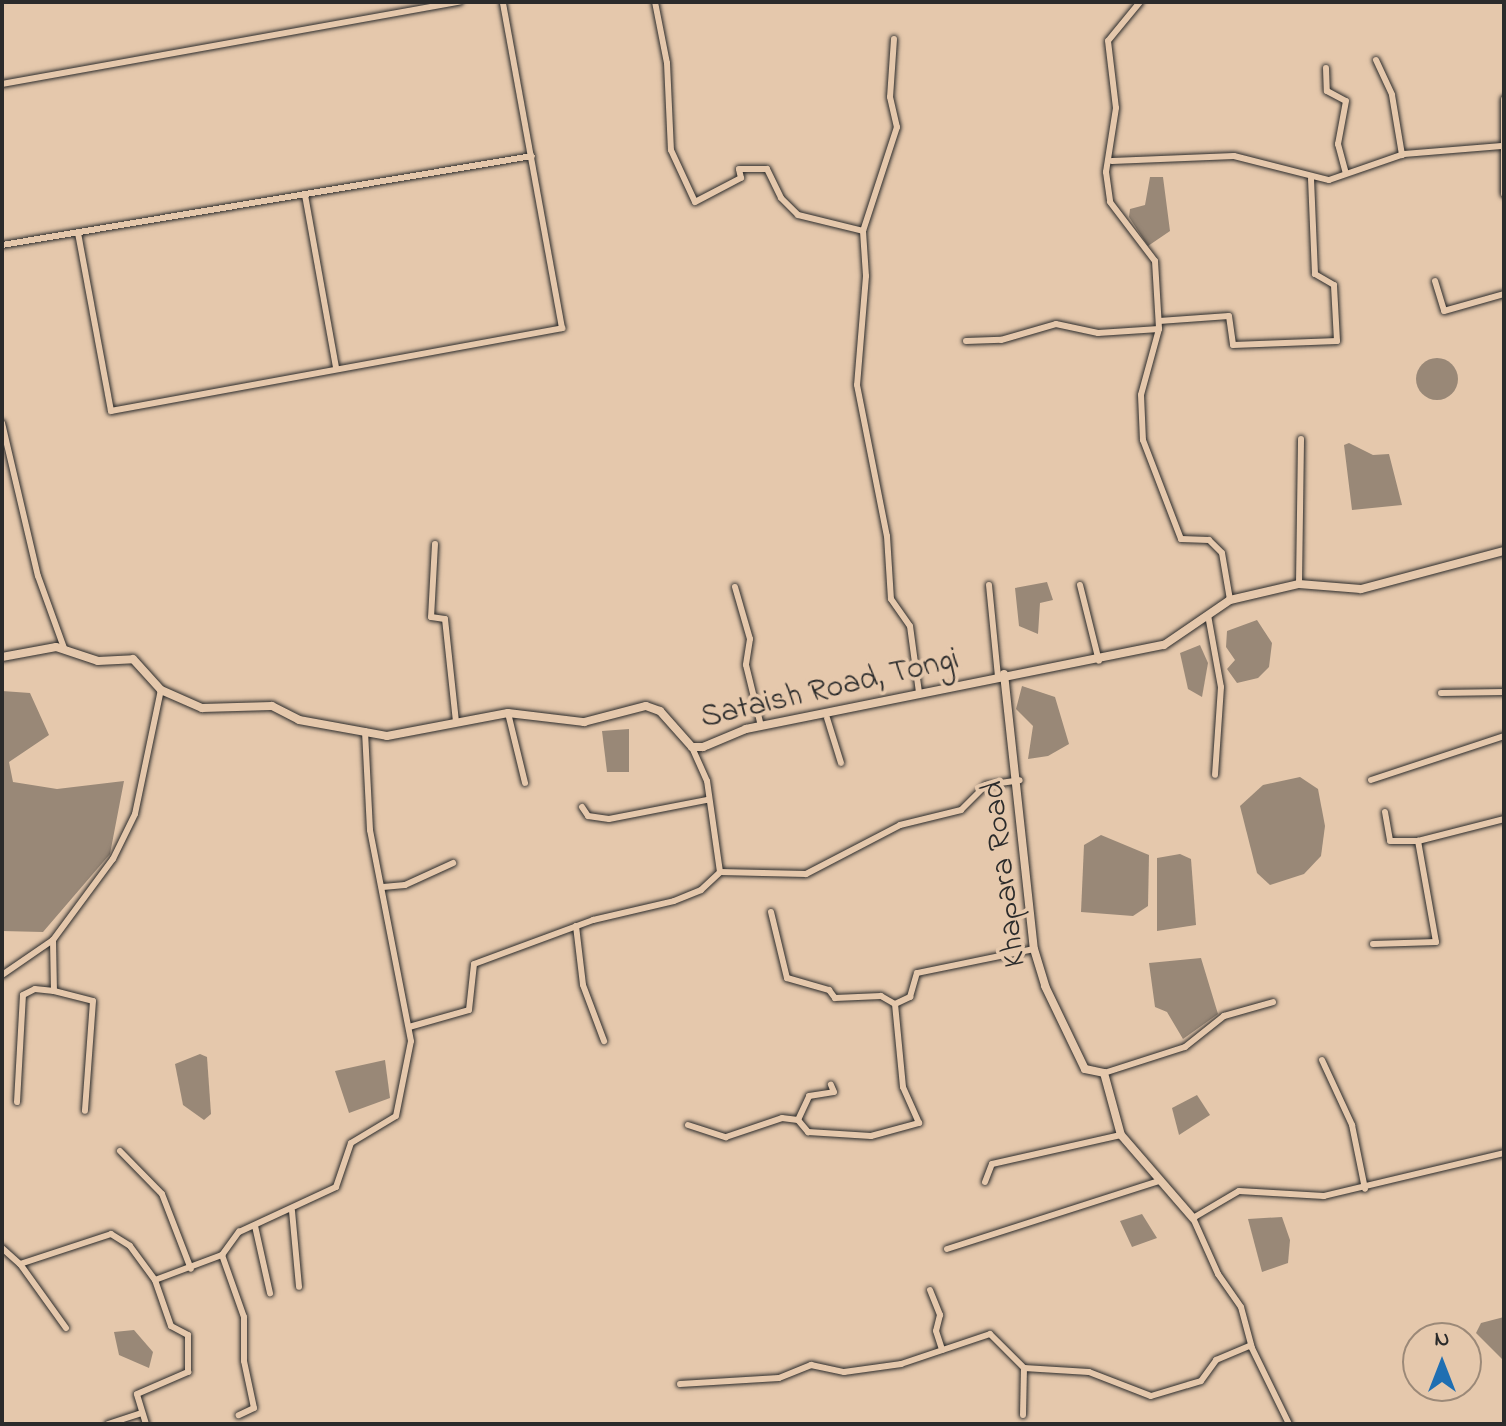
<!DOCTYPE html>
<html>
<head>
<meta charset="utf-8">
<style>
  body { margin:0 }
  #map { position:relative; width:1506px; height:1426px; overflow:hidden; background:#e5c8ac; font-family:"Indie Flower",sans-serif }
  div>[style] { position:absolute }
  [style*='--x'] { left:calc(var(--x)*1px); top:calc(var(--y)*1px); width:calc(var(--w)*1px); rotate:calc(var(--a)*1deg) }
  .water>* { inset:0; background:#987 }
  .round { border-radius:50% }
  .roads { filter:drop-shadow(0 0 2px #2b2b2b) drop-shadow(0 0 2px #2b2b2b) }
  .street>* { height:6px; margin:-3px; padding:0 3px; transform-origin:3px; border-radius:3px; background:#e5c8ac }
  .secondary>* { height:8px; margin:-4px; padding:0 4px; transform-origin:4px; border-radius:4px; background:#e5c8ac }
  span { translate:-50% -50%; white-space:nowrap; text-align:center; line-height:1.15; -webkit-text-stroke:7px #e5c8ac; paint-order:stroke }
  .street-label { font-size:32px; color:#2b2b2b }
  .frame { position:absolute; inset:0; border:4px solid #2b2b2b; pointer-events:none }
  .north { position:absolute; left:1402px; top:1322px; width:80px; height:80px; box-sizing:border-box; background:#e5c8ac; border:2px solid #9b8978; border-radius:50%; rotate:0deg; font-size:22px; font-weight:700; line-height:32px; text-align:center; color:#2b2b2b }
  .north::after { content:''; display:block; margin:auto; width:28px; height:36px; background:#1f6fb2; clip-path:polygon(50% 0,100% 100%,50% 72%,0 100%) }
</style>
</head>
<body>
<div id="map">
  <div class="water">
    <div style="clip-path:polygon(1150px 177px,1163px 177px,1170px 231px,1148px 246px,1129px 217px,1130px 209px,1145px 205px)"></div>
    <div class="round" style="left:1416px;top:358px;width:42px;height:42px"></div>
    <div style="clip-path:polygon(1349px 443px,1373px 455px,1389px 454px,1402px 505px,1352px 510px,1344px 445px)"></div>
    <div style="clip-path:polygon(1047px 582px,1053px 600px,1040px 603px,1038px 634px,1019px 626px,1015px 588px)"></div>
    <div style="clip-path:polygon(1257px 620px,1272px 643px,1269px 667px,1258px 678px,1237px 683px,1227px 669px,1235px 660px,1226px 647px,1227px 631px)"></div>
    <div style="clip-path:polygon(1200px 645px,1208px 663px,1202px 697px,1188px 689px,1180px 653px)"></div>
    <div style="clip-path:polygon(1022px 686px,1055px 697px,1069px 744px,1048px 756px,1028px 759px,1033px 726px,1016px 709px)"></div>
    <div style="clip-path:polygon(2px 691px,30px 693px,49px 735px,9px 762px,13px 782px,57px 789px,124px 781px,110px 854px,43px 932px,2px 931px)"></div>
    <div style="clip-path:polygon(629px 729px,629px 772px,607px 772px,602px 731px)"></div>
    <div style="clip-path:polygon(1300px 777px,1318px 789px,1325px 826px,1321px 856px,1304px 874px,1270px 885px,1257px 873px,1240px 806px,1263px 785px)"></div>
    <div style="clip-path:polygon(1101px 835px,1149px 855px,1148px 906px,1133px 916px,1081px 912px,1084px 845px)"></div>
    <div style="clip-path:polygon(1180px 854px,1191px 859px,1196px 925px,1157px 931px,1157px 858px)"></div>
    <div style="clip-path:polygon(1201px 958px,1218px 1014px,1183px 1039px,1167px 1012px,1155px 1007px,1149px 963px)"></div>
    <div style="clip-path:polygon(200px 1054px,207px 1057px,211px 1114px,204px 1120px,183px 1105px,175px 1064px)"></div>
    <div style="clip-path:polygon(385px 1060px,390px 1098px,349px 1113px,335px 1071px)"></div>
    <div style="clip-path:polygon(1197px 1095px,1210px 1115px,1179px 1135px,1172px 1108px)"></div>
    <div style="clip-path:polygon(1142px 1214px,1157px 1238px,1132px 1247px,1120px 1221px)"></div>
    <div style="clip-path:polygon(1282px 1217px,1290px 1240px,1288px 1263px,1262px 1272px,1248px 1219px)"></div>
    <div style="clip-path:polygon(1504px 1317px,1504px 1361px,1476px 1333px,1481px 1323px)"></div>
    <div style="clip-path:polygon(134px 1330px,153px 1352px,149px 1368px,119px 1355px,114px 1332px)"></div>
  </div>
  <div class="roads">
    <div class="street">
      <div style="--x:655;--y:2;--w:62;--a:78.9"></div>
      <div style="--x:667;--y:63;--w:87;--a:87.4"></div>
      <div style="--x:671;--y:150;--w:57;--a:65.2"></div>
      <div style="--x:695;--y:202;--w:52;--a:-27.6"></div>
      <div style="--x:741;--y:178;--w:9;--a:-103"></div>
      <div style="--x:739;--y:169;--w:28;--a:0"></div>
      <div style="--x:767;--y:169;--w:32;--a:64"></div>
      <div style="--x:781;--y:198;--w:24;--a:45"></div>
      <div style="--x:798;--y:215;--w:67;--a:13.8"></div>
      <div style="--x:1140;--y:2;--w:50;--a:129.4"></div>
      <div style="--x:1108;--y:41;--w:67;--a:83.2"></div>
      <div style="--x:1116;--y:108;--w:65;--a:98.9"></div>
      <div style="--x:1106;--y:172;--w:30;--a:82"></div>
      <div style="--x:1110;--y:202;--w:74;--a:52.7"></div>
      <div style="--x:1155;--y:261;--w:68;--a:86.6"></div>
      <div style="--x:1159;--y:329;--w:68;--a:105.3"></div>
      <div style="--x:1141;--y:395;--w:45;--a:87.5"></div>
      <div style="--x:1143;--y:440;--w:106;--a:69"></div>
      <div style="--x:1181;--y:539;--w:28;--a:2"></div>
      <div style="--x:1209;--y:540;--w:18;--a:45"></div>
      <div style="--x:1222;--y:553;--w:48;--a:80.3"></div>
      <div style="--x:894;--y:39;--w:58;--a:93.9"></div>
      <div style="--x:890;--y:97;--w:31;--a:77"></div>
      <div style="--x:897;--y:127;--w:109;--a:108.1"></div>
      <div style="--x:863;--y:231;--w:45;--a:86.2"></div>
      <div style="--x:866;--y:276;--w:109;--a:94.7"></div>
      <div style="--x:857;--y:385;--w:154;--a:78.8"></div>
      <div style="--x:887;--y:536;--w:63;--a:86.4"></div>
      <div style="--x:891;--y:599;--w:33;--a:55"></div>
      <div style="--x:910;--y:626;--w:68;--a:82.3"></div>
      <div style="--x:1376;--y:60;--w:38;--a:65"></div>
      <div style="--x:1392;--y:95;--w:61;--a:80.5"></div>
      <div style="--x:1326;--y:68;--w:23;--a:88"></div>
      <div style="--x:1327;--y:91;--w:21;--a:28"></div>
      <div style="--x:1346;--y:101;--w:44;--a:100.5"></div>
      <div style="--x:1338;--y:144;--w:30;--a:75"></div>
      <div style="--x:2;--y:84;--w:465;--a:-10.2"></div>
      <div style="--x:1504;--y:99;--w:95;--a:90"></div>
      <div style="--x:1112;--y:161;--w:122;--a:-2.3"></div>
      <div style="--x:1234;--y:156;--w:98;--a:14.2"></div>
      <div style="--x:1329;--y:180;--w:79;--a:-19.1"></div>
      <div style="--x:1404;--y:154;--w:98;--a:-4.7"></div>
      <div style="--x:305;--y:195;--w:176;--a:79.8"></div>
      <div style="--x:78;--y:233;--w:181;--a:79.5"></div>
      <div style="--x:111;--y:411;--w:459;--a:-10.4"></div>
      <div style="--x:562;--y:328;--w:331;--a:-100.3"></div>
      <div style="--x:2;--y:245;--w:537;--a:-9.53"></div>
      <div style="--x:1435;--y:281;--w:31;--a:73"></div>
      <div style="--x:1444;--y:311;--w:62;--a:-15.8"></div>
      <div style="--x:1159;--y:321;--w:70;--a:-4.1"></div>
      <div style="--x:1229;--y:316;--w:29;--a:82"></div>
      <div style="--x:1233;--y:345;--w:104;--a:-2.2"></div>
      <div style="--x:1337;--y:341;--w:56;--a:-93.1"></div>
      <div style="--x:1334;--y:285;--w:22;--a:-150"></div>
      <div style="--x:1315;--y:274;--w:95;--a:-92.4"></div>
      <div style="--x:966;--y:341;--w:35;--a:-2"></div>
      <div style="--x:1001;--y:340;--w:57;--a:-16.2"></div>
      <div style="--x:1056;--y:324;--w:43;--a:12.1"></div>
      <div style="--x:1098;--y:333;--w:61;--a:-3.8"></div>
      <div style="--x:2;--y:423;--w:157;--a:76.8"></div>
      <div style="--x:38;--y:576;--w:77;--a:70.1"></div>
      <div style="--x:435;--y:544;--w:73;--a:93.1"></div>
      <div style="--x:431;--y:617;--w:14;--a:8"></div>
      <div style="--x:445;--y:619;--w:104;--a:83.9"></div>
      <div style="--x:1299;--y:584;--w:145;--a:-89.2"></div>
      <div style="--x:989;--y:585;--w:91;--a:84.4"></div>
      <div style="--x:1080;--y:585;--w:78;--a:76"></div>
      <div style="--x:735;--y:587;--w:54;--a:73.9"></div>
      <div style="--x:750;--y:639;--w:26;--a:99"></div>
      <div style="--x:746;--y:665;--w:63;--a:76.2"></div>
      <div style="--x:1208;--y:615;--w:73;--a:79.8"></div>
      <div style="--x:1221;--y:687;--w:88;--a:93.9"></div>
      <div style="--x:1441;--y:693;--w:63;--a:-0.9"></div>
      <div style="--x:508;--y:713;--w:72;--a:76.3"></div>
      <div style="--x:827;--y:718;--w:47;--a:72.7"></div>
      <div style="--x:1371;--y:780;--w:140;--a:-18.3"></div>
      <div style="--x:582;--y:807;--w:11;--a:56"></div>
      <div style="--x:588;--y:816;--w:21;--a:8"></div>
      <div style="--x:609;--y:819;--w:100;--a:-11"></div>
      <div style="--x:1385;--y:812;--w:29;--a:80"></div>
      <div style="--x:1390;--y:841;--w:28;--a:0"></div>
      <div style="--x:1418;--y:841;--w:89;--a:-14.3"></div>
      <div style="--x:720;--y:872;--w:86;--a:1.3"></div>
      <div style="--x:806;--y:874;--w:106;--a:-27.5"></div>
      <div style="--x:900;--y:825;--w:63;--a:-13.8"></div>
      <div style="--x:961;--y:810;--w:35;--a:-45"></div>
      <div style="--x:986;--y:785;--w:34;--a:-8"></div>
      <div style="--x:383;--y:887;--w:22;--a:-5"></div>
      <div style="--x:405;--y:885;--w:53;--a:-24.6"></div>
      <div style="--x:771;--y:912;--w:68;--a:76.4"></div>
      <div style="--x:787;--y:978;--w:44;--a:15.9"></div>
      <div style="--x:829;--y:990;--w:10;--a:53"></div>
      <div style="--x:835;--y:998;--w:46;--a:-2.5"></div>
      <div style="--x:881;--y:996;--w:16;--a:30"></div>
      <div style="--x:576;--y:926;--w:59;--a:83.2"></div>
      <div style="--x:583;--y:985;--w:60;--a:69.4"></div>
      <div style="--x:53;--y:940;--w:51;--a:88.9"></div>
      <div style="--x:54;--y:991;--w:40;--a:14.4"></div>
      <div style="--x:93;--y:1001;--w:110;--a:94.2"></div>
      <div style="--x:1373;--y:944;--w:63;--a:-1.8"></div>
      <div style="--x:1436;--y:942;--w:103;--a:-100.1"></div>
      <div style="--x:2;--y:975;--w:62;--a:-34.5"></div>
      <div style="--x:53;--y:940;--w:101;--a:-53.5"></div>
      <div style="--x:113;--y:859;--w:50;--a:-63.9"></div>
      <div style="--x:135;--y:814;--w:127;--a:-78.2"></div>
      <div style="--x:409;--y:1027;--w:62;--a:-15.8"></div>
      <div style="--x:469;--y:1010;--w:46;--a:-83.8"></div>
      <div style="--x:474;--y:964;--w:127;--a:-20.3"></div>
      <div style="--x:593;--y:920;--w:83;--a:-13.2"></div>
      <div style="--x:674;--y:901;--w:29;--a:-22"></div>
      <div style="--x:701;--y:890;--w:26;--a:-43"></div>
      <div style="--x:720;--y:872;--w:92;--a:-98.1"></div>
      <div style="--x:707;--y:781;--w:37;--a:-114"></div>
      <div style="--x:1322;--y:1060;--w:72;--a:65.2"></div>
      <div style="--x:1352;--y:1125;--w:65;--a:78.5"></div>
      <div style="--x:1104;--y:1073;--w:85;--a:-17.8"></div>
      <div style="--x:1185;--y:1047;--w:50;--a:-38.5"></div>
      <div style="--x:1224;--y:1016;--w:51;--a:-15.9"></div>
      <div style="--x:17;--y:1102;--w:107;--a:-86.8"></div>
      <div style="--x:23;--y:995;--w:13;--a:-27"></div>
      <div style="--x:35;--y:989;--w:19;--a:6"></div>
      <div style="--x:798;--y:1120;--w:26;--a:-65"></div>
      <div style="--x:809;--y:1096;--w:25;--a:-9"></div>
      <div style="--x:834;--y:1092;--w:8;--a:-113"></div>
      <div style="--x:688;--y:1125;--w:40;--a:18"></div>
      <div style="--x:726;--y:1137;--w:59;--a:-18.7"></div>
      <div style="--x:782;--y:1118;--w:16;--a:7"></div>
      <div style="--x:798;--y:1120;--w:16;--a:50"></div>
      <div style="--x:808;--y:1132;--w:63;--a:3.6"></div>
      <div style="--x:871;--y:1136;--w:50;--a:-15.2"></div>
      <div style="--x:919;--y:1123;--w:39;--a:-114"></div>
      <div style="--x:903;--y:1087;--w:83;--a:-95.5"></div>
      <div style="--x:895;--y:1004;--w:17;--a:-25"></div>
      <div style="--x:910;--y:997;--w:25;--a:-74"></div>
      <div style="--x:917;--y:973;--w:119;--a:-11.6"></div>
      <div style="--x:120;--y:1151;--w:60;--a:45.7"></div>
      <div style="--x:162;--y:1194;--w:80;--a:68.9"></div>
      <div style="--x:985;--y:1182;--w:19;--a:-69"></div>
      <div style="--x:992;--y:1164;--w:132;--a:-12.7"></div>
      <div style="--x:292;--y:1211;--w:76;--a:84.7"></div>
      <div style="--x:255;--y:1226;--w:69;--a:77.4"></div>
      <div style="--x:2;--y:1248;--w:24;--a:42"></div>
      <div style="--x:947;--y:1249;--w:223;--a:-17.8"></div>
      <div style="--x:222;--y:1255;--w:66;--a:70.5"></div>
      <div style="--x:244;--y:1317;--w:44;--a:90"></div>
      <div style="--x:244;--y:1361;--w:48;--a:78"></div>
      <div style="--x:254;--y:1408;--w:17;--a:155"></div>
      <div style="--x:930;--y:1290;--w:27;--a:68"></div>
      <div style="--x:940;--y:1315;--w:16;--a:104"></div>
      <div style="--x:936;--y:1331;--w:20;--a:72"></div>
      <div style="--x:66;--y:1328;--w:79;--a:-125.7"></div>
      <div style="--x:20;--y:1264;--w:96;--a:-18.2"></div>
      <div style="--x:111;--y:1234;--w:22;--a:32"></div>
      <div style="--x:130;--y:1246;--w:42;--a:53.7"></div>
      <div style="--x:680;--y:1384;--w:99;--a:-3.5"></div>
      <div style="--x:779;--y:1378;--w:35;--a:-22"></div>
      <div style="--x:811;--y:1365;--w:34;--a:12"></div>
      <div style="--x:844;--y:1372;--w:58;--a:-8"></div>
      <div style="--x:901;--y:1364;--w:94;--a:-18.6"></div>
      <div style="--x:990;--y:1334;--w:48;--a:45"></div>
      <div style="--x:1024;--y:1368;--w:65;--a:3.5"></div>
      <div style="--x:1089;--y:1372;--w:66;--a:21.2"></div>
      <div style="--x:1151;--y:1396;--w:52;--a:-16.7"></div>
      <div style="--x:1201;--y:1381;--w:26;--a:-54"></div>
      <div style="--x:1216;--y:1360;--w:38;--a:-23"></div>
      <div style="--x:1023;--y:1415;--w:47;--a:-88.8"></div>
      <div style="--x:108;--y:1424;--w:35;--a:-18"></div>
      <div style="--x:146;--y:1424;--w:31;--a:-107"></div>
      <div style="--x:137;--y:1394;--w:56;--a:-23.3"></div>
      <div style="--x:188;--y:1372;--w:37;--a:-90"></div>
      <div style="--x:188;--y:1335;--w:19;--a:-152"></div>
      <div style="--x:171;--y:1326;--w:49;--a:-109.2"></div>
      <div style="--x:155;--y:1280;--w:72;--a:-20.5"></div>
      <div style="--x:222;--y:1255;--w:29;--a:-54"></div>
      <div style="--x:239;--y:1232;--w:107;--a:-24.9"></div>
      <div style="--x:336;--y:1187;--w:46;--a:-71.2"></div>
      <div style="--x:351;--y:1143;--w:52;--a:-31"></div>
      <div style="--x:396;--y:1116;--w:76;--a:-78.7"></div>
      <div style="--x:411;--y:1041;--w:215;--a:-101"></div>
      <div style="--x:370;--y:830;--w:99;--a:-92.9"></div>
      <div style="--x:1289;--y:1424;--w:85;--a:-116"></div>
      <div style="--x:1252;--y:1348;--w:42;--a:-105"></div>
      <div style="--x:1241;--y:1307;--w:40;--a:-124.9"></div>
      <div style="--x:1218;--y:1274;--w:61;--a:-114.1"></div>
      <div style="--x:1193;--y:1218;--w:53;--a:-30.4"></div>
      <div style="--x:1239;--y:1191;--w:85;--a:3.4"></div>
      <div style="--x:1324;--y:1196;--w:185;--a:-13.4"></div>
    </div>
    <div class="secondary">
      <div style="--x:2;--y:657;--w:55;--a:-10.5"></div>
      <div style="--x:56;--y:647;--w:44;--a:18.4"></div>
      <div style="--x:98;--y:661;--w:35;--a:-3"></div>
      <div style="--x:133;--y:659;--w:42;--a:47.9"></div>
      <div style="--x:161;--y:690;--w:45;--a:23.7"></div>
      <div style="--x:202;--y:708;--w:70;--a:-1.6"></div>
      <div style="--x:272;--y:706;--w:30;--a:27"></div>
      <div style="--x:299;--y:720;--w:89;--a:10.3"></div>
      <div style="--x:387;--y:736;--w:123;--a:-10.8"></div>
      <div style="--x:508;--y:713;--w:77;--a:6.8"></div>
      <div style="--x:584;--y:722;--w:64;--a:-14.5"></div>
      <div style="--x:646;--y:706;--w:15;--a:20"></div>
      <div style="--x:660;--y:711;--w:48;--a:48.4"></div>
      <div style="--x:692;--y:747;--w:11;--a:0"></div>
      <div style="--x:703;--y:747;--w:47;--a:-22.7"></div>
      <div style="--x:746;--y:729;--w:426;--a:-11.4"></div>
      <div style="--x:1164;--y:645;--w:80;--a:-34.3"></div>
      <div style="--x:1230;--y:600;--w:71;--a:-13.1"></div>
      <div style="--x:1299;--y:584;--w:62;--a:4.6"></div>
      <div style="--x:1361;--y:589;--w:148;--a:-14.9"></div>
      <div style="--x:1004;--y:674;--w:277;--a:83.8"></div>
      <div style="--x:1034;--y:949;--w:39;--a:73"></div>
      <div style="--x:1045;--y:986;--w:92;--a:64.3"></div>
      <div style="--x:1085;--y:1069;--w:19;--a:12"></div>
      <div style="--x:1104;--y:1073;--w:64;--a:74.7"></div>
      <div style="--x:1121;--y:1135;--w:110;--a:49.1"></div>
    </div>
  </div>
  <div class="street-label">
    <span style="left:830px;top:690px;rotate:-13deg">Sataish Road, Tongi</span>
    <span style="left:1006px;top:874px;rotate:-97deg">Khapara Road</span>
  </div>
  <div class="frame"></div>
  <div class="north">N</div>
</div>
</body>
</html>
